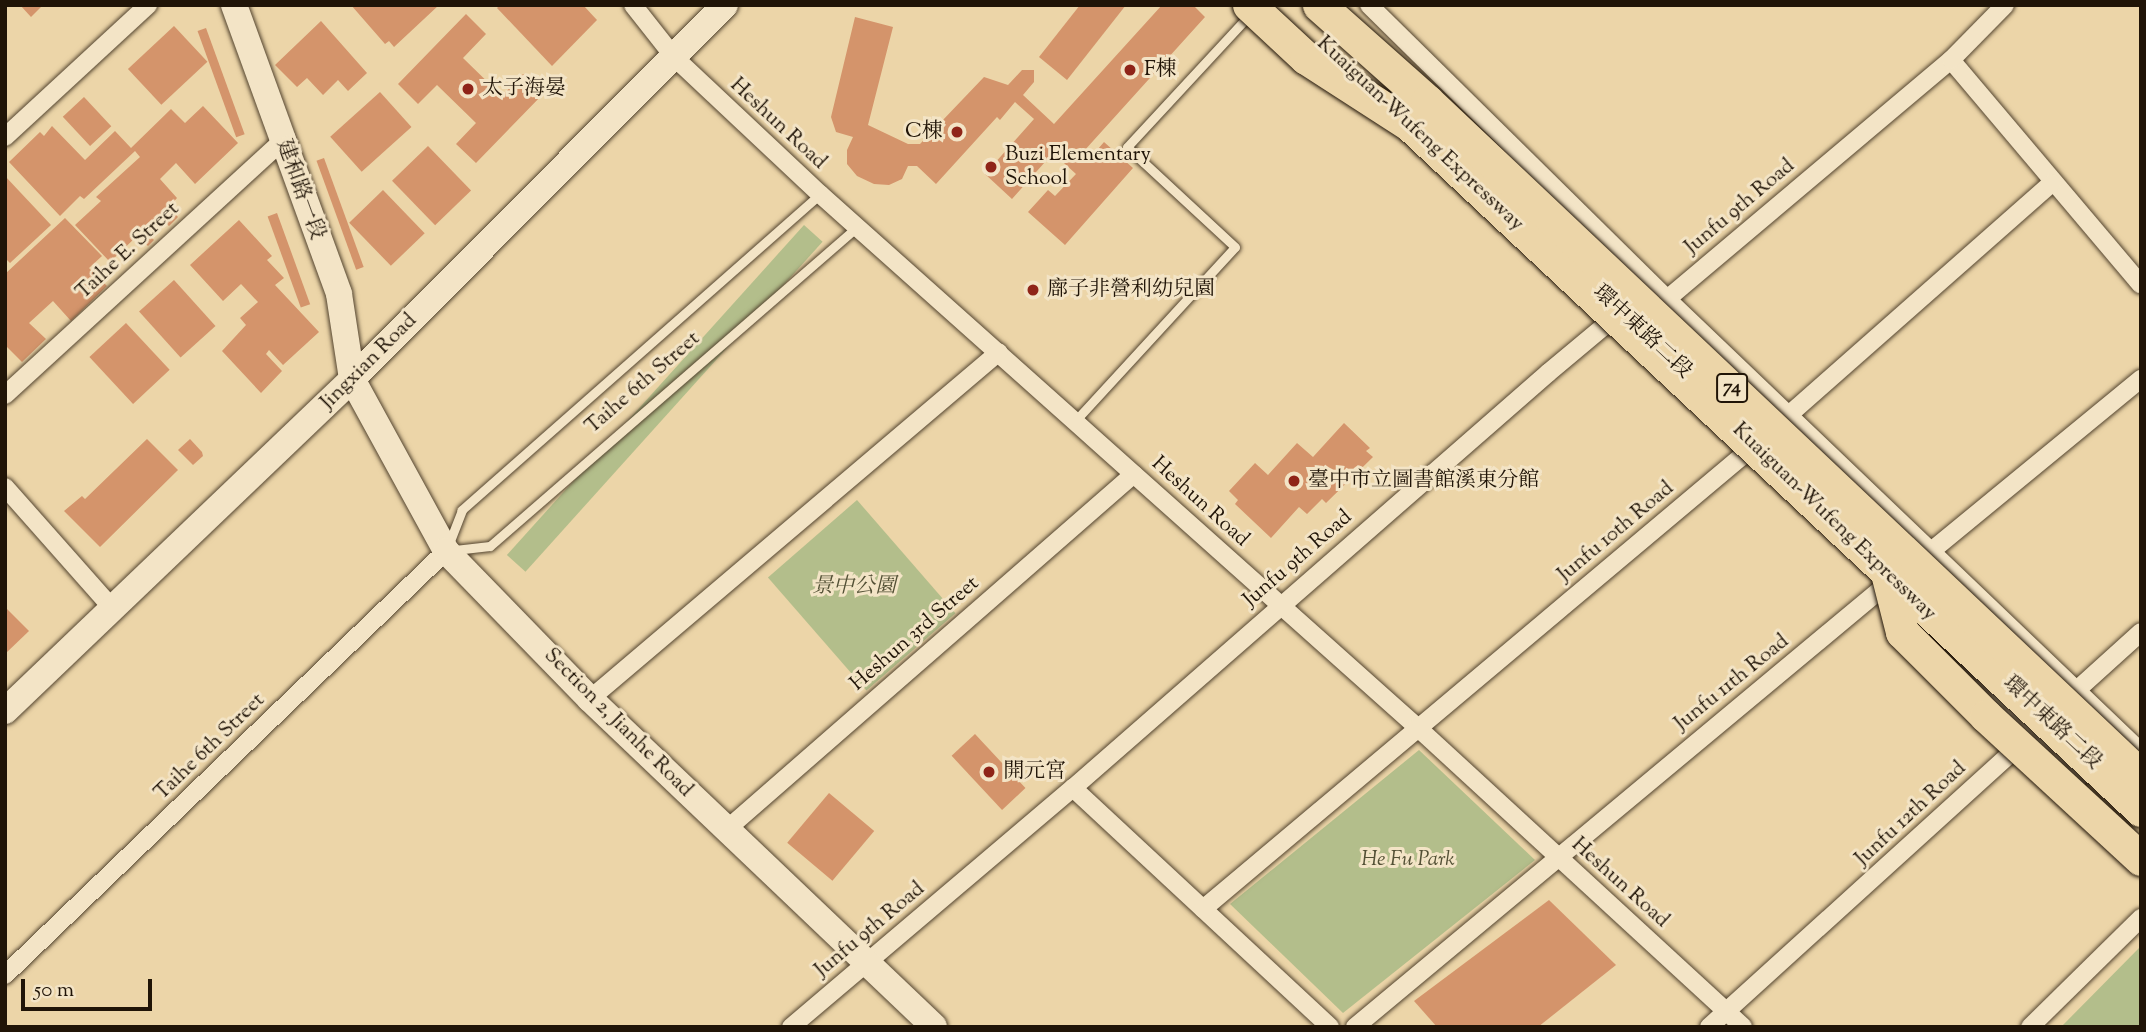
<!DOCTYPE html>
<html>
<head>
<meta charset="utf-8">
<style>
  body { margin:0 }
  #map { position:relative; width:2146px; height:1032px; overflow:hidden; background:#ecd5a8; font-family:"Sorts Mill Goudy","Noto Serif TC",serif }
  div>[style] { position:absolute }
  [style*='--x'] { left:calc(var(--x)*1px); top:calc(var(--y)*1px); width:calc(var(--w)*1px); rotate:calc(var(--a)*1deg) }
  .green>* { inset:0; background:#b3be8b; transform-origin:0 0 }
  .building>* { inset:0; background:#d4946b; transform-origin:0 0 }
  .roads { filter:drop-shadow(0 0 2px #53442f) drop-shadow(0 0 2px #53442f) }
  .lane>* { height:9px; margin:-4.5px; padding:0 4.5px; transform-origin:4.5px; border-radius:4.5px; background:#f3e4c6 }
  .street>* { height:18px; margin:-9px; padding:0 9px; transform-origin:9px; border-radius:9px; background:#f3e4c6 }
  .secondary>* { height:26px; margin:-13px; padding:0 13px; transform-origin:13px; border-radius:13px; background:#f3e4c6 }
  .highway>* { height:33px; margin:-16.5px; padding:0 16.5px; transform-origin:16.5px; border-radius:16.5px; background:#ecd5a8 }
  .bridges { filter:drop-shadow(0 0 2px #201407) drop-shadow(0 0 2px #201407) }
  .highway-bridge>* { height:33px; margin:-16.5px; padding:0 16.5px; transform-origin:16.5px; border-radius:16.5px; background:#ecd5a8 }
  .dots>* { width:19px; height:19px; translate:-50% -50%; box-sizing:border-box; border:4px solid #f3e4c6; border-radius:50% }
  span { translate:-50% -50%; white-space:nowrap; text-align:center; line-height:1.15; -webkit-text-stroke:6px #f3e4c6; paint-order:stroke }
  .shield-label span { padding:2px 5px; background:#f3e4c6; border:2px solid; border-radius:5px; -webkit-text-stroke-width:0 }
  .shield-label { font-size:19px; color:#201407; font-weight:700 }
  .poi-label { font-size:21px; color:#201407 }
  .left { translate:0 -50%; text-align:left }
  .right { translate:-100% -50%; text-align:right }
  .street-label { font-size:21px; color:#201407 }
  .park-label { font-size:21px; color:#535035; font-style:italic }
  .frame { position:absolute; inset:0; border:7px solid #201407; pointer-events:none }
  .scale { position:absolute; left:21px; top:979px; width:131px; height:32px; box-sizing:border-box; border:4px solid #201407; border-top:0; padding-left:9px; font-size:21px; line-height:24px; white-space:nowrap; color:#201407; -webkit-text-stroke:5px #f3e4c6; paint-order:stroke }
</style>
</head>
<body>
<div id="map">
  <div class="green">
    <div style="left:804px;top:225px;width:25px;height:444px;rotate:42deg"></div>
    <div style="left:857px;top:500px;width:150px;height:118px;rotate:49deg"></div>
    <div style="clip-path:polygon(1419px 750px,1535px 860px,1343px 1013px,1230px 904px)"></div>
    <div style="clip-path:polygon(2141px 946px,2141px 1027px,2061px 1027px)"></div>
  </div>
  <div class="building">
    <div style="clip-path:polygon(20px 5px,43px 5px,31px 17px)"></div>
    <div style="clip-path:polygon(351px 5px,439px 5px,394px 47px,389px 41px,385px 44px)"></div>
    <div style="clip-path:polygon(500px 5px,583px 5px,597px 20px,552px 66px,497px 8px)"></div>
    <div style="clip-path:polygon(1080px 5px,1126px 5px,1067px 80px,1039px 57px)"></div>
    <div style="clip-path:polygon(1162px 5px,1193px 5px,1205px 17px,1084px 151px,1091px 157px,1104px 142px,1133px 168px,1065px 245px,1028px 212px,1048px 190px,1055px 196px,1076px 174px,1053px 153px,1012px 199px,985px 174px,1034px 119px,1015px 102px,1000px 120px,997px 117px,936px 184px,917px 166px,908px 166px,902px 179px,889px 185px,874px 184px,857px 176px,847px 164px,847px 150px,853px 137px,836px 132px,831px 117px,855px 17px,893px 27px,868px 125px,908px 144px,920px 144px,984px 77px,1008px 85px,1022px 70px,1034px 70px,1034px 82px,1023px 95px,1054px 124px)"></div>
    <div style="clip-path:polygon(466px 14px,486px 34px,463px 58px,502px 96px,523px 74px,544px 93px,476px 163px,456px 144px,476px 123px,437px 85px,418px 104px,398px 84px)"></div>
    <div style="clip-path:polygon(321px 21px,367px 73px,348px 91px,338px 80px,323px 95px,307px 78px,297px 87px,275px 65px)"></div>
    <div style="left:174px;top:26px;width:49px;height:63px;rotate:47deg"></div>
    <div style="left:206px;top:28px;width:113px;height:9px;rotate:70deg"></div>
    <div style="left:380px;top:92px;width:47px;height:67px;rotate:48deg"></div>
    <div style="left:84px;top:97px;width:40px;height:29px;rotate:47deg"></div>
    <div style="clip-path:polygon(203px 106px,238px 143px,195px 184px,176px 163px,160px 179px,177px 198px,169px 207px,178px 217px,169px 226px,158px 216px,146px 232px,154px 240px,148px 246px,137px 236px,110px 262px,75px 225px,101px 201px,96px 197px,140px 157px,135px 151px,84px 199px,80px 196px,60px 216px,9px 162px,40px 132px,44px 136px,52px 126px,85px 160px,115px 131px,131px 148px,171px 109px,185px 123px)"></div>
    <div style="left:428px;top:146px;width:62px;height:50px;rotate:46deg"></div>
    <div style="left:324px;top:158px;width:116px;height:8px;rotate:70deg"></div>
    <div style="clip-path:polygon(5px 176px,51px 225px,10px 263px,5px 258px)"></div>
    <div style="left:383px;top:190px;width:60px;height:47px;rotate:46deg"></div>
    <div style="left:277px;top:213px;width:97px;height:10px;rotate:70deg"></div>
    <div style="clip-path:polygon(65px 218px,102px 256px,89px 268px,107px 286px,71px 321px,53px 301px,29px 323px,46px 339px,22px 362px,5px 345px,5px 274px)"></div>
    <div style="clip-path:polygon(239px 220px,272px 256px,267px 260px,284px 278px,275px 285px,319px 332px,283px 365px,269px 350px,266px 354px,282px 371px,261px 393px,222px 351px,246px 325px,240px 318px,258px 302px,241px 284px,223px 301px,190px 265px)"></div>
    <div style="left:174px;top:280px;width:62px;height:47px;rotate:48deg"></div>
    <div style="left:126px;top:323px;width:64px;height:50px;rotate:47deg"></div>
    <div style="clip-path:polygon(1344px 423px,1370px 448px,1366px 451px,1373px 457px,1326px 503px,1322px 499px,1307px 514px,1299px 507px,1271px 538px,1235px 504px,1238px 500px,1229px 491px,1255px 463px,1268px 475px,1297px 443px,1313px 457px)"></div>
    <div style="clip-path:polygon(147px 439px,178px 470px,100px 547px,64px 511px,82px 496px,85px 499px)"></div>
    <div style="clip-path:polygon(190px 439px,202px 452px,203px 456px,193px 465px,178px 450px)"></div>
    <div style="clip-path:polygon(5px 607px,29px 631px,5px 654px)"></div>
    <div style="left:975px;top:734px;width:74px;height:32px;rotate:47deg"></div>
    <div style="left:829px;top:793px;width:59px;height:65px;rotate:40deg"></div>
    <div style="clip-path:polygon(1549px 900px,1616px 965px,1538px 1027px,1437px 1027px,1414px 1001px)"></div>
  </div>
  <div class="roads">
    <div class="lane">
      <div style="--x:820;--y:194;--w:478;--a:138.6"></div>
      <div style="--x:462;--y:510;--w:44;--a:111.3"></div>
      <div style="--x:446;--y:551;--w:44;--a:-6.5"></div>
      <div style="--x:490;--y:546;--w:488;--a:-41"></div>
      <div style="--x:1075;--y:421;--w:236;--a:-47.4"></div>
      <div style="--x:1235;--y:247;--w:147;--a:-137.2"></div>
      <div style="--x:1127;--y:147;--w:181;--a:-47.2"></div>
    </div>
    <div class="street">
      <div style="--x:633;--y:5;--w:66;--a:51.7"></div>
      <div style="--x:674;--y:57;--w:200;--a:43.2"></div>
      <div style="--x:820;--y:194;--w:800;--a:41.76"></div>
      <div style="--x:1417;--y:727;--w:443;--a:42.6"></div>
      <div style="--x:1369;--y:5;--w:419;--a:44.6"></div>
      <div style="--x:1667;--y:299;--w:656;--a:43.7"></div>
      <div style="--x:1951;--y:60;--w:294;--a:49.8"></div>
      <div style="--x:5;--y:137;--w:195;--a:-42.7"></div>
      <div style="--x:5;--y:395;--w:376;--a:-42.5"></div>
      <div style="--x:5;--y:487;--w:162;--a:48.5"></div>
      <div style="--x:1924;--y:557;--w:281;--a:-39.4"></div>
      <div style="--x:1939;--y:646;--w:192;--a:43.5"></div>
      <div style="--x:2068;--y:698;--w:98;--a:-42.1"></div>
      <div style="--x:590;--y:699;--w:536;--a:-40.31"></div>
      <div style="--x:1073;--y:788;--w:351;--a:42.9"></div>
      <div style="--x:726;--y:830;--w:541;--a:-41.11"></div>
      <div style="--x:1203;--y:909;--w:703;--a:-40.04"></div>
      <div style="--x:1741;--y:457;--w:414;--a:-41.4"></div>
      <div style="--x:5;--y:975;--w:612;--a:-43.87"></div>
      <div style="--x:791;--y:1027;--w:370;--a:-40.3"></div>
      <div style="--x:1073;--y:788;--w:631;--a:-41.14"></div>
      <div style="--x:1548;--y:373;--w:72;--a:-39.9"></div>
      <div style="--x:1603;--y:327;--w:70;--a:-23.6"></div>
      <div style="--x:1667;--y:299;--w:371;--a:-40.1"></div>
      <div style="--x:1951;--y:60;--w:77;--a:-45.5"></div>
      <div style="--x:1355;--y:1027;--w:700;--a:-39.78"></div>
      <div style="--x:1709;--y:1027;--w:424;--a:-42.2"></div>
      <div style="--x:2030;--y:1027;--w:156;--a:-44.5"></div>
    </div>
    <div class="secondary">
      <div style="--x:234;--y:5;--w:307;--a:70"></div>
      <div style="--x:339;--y:294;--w:86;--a:81.3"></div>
      <div style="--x:352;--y:379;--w:196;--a:61.3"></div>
      <div style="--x:446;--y:551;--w:206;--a:45.8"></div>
      <div style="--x:590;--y:699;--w:475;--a:43.6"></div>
      <div style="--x:5;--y:711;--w:480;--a:-43.7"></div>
      <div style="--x:352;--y:379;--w:528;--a:-45.08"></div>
    </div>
    <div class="highway">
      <div style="--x:1281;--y:5;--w:127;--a:43.1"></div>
    </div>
  </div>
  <div class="bridges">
    <div class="highway-bridge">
      <div style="--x:1249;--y:5;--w:78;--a:42.9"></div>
      <div style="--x:1306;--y:58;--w:124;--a:32.8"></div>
      <div style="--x:1410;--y:125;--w:1002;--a:43.14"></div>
      <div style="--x:1319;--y:5;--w:144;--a:41.6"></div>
      <div style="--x:1427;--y:101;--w:983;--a:43.39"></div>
      <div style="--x:1887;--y:573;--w:61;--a:75.7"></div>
      <div style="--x:1902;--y:632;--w:119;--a:45"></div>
      <div style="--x:1986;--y:716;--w:211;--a:42.7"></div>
    </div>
  </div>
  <div class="dots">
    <div style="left:1130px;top:70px;background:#8f2418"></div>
    <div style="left:468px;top:89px;background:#8f2418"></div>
    <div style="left:957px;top:132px;background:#8f2418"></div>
    <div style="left:991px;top:167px;background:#8f2418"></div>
    <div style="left:1033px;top:290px;background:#8f2418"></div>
    <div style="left:1294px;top:481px;background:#8f2418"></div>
    <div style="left:989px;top:772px;background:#8f2418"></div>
  </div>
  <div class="shield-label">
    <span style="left:1732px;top:388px">74</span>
  </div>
  <div class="poi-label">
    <span class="left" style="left:1144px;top:70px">F棟</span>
    <span class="left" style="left:482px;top:89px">太子海晏</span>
    <span class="right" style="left:943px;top:132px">C棟</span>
    <span class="left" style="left:1005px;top:167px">Buzi Elementary<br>School</span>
    <span class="left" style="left:1047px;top:290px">廍子非營利幼兒園</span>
    <span class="left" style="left:1308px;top:481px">臺中市立圖書館溪東分館</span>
    <span class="left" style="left:1003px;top:772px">開元宮</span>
  </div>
  <div class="street-label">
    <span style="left:778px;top:124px;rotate:43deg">Heshun Road</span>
    <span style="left:1420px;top:134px;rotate:43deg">Kuaiguan-Wufeng Expressway</span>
    <span style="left:300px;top:190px;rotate:70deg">建和路一段</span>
    <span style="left:1740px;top:207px;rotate:-40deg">Junfu 9th Road</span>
    <span style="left:128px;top:251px;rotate:-43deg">Taihe E. Street</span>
    <span style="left:1642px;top:332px;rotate:43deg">環中東路二段</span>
    <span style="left:369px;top:362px;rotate:-45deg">Jingxian Road</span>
    <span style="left:643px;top:383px;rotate:-41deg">Taihe 6th Street</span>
    <span style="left:1200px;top:502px;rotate:42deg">Heshun Road</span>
    <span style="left:1834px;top:522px;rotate:44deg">Kuaiguan-Wufeng Expressway</span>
    <span style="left:1616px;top:532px;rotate:-40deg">Junfu 10th Road</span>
    <span style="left:1298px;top:559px;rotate:-41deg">Junfu 9th Road</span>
    <span style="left:915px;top:634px;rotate:-41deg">Heshun 3rd Street</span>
    <span style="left:1732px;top:683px;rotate:-39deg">Junfu 11th Road</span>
    <span style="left:618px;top:723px;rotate:45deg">Section 2, Jianhe Road</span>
    <span style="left:2052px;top:723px;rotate:43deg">環中東路二段</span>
    <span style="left:210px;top:747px;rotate:-44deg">Taihe 6th Street</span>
    <span style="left:1911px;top:814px;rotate:-43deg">Junfu 12th Road</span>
    <span style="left:1620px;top:883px;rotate:42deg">Heshun Road</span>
    <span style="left:870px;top:930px;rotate:-40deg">Junfu 9th Road</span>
  </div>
  <div class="park-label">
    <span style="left:854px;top:587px">景中公園</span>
    <span style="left:1408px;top:860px">He Fu Park</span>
  </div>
  <div class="frame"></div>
  <div class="scale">50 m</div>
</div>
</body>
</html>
